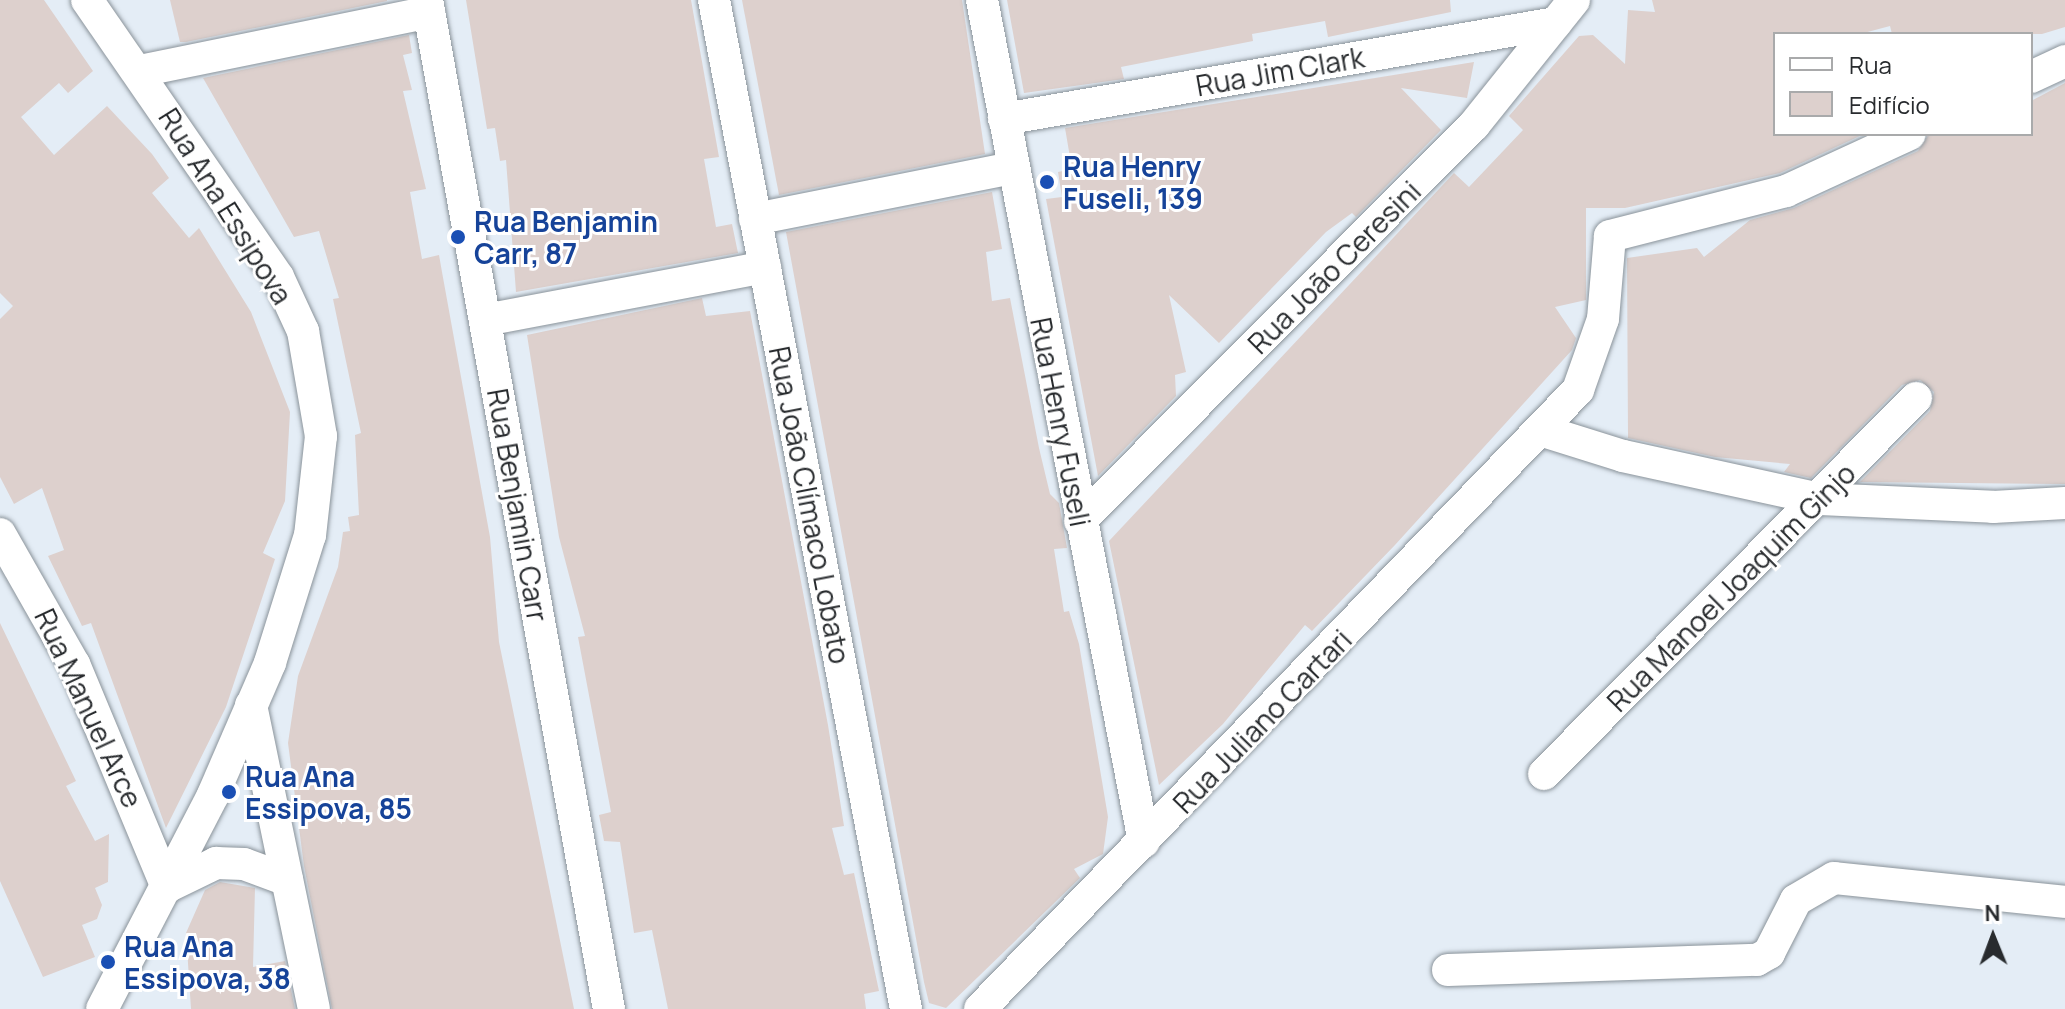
<!DOCTYPE html>
<html>
<head>
<meta charset="utf-8">
<style>
  body { margin:0 }
  #map { position:relative; width:2065px; height:1009px; overflow:hidden; background:#e4edf6; font-family:Manrope,sans-serif }
  div>[style] { position:absolute }
  [style*='--x'] { left:calc(var(--x)*1px); top:calc(var(--y)*1px); width:calc(var(--w)*1px); rotate:calc(var(--a)*1deg) }
  .building>* { inset:0; background:#ddd0cd }
  .roads { filter:drop-shadow(0 0 2px #8a939a) drop-shadow(0 0 2px #8a939a) }
  .minor>* { height:32px; margin:-16px; padding:0 16px; transform-origin:16px; border-radius:16px; background:#fff }
  .dots>* { width:22px; height:22px; translate:-50% -50%; box-sizing:border-box; border:4px solid #fff; border-radius:50% }
  span { translate:-50% -50%; white-space:nowrap; text-align:center; line-height:1.15; -webkit-text-stroke:6px #fff; paint-order:stroke }
  .street-label { font-size:28px; color:#282b2e }
  .transit-label { font-size:28px; color:#164399; font-weight:700 }
  .left { translate:0 -50%; text-align:left }
  .legend { position:absolute; left:1773px; top:32px; width:260px; height:104px; box-sizing:border-box; background:#fff; border:2px solid #a9aaab; margin:0; padding:10px 14px; list-style:none; font-size:24px; color:#282b2e }
  .legend li { display:flex; align-items:center; gap:16px; height:40px }
  .legend b { width:40px; border:2px solid #a9aaab }
  .north { position:absolute; left:1953px; top:897px; width:80px; height:80px; -webkit-text-stroke:6px #fff; paint-order:stroke; rotate:359deg; font-size:22px; font-weight:700; line-height:32px; text-align:center; color:#282b2e }
  .north::after { content:''; display:block; margin:auto; width:28px; height:36px; background:#282b2e; clip-path:polygon(50% 0,100% 100%,50% 72%,0 100%) }
</style>
</head>
<body>
<div id="map">
  <div class="building">
    <div style="clip-path:polygon(0 0,44px 0,93px 71px,68px 93px,59px 83px,21px 117px,54px 155px,107px 106px,152px 154px,169px 178px,152px 193px,189px 238px,199px 228px,251px 312px,290px 412px,285px 501px,263px 553px,275px 559px,226px 707px,166px 828px,91px 623px,82px 626px,48px 556px,64px 550px,42px 488px,14px 504px,0 477px,0 319px,13px 306px,0 293px)"></div>
    <div style="clip-path:polygon(170px 0,387px 0,387px 1px,186px 42px,180px 42px)"></div>
    <div style="clip-path:polygon(466px 0,691px 0,719px 157px,704px 159px,716px 227px,732px 224px,738px 253px,516px 292px,506px 160px,500px 161px,495px 128px,487px 129px)"></div>
    <div style="clip-path:polygon(742px 0,962px 0,985px 154px,779px 195px)"></div>
    <div style="clip-path:polygon(1007px 0,1450px 0,1451px 12px,1328px 37px,1325px 21px,1252px 34px,1253px 41px,1121px 67px,1124px 79px,1024px 93px)"></div>
    <div style="clip-path:polygon(1652px 0,2065px 0,2065px 27px,2042px 34px,1892px 34px,1890px 26px,1860px 34px,1775px 34px,1775px 134px,1864px 134px,1780px 173px,1625px 208px,1586px 208px,1586px 300px,1555px 307px,1576px 338px,1572px 350px,1395px 545px,1312px 631px,1305px 625px,1223px 724px,1159px 785px,1109px 541px,1454px 173px,1469px 187px,1523px 130px,1509px 116px,1579px 36px,1593px 35px,1625px 64px,1628px 10px,1655px 12px)"></div>
    <div style="clip-path:polygon(409px 35px,412px 53px,403px 55px,412px 90px,403px 91px,426px 189px,410px 192px,422px 259px,439px 255px,442px 272px,490px 537px,499px 642px,574px 1009px,332px 1009px,304px 866px,288px 743px,298px 676px,338px 567px,343px 532px,350px 531px,348px 517px,359px 515px,355px 435px,361px 433px,333px 299px,339px 298px,319px 231px,294px 237px,203px 78px)"></div>
    <div style="clip-path:polygon(1474px 62px,1467px 98px,1401px 88px,1441px 130px,1356px 217px,1352px 213px,1326px 232px,1219px 343px,1169px 295px,1186px 372px,1175px 375px,1176px 396px,1098px 476px,1046px 199px,1062px 197px,1058px 172px,1072px 169px,1065px 128px)"></div>
    <div style="clip-path:polygon(2065px 83px,2065px 484px,1860px 482px,1930px 411px,1934px 392px,1920px 380px,1902px 385px,1811px 478px,1784px 472px,1790px 464px,1715px 457px,1628px 438px,1627px 258px,1697px 248px,1704px 257px,1750px 220px,1794px 208px,1918px 151px,1929px 134px,2031px 134px,2031px 101px)"></div>
    <div style="clip-path:polygon(992px 192px,1002px 249px,986px 252px,992px 301px,1010px 298px,1039px 448px,1050px 494px,1059px 503px,1067px 548px,1054px 549px,1064px 612px,1069px 611px,1079px 644px,1108px 817px,1103px 854px,1074px 869px,1080px 878px,946px 1008px,929px 1003px,924px 982px,786px 232px)"></div>
    <div style="clip-path:polygon(702px 298px,706px 316px,750px 311px,828px 725px,844px 826px,832px 828px,844px 875px,854px 873px,879px 991px,864px 994px,866px 1009px,668px 1009px,652px 930px,634px 933px,620px 842px,604px 841px,599px 815px,611px 812px,578px 637px,585px 636px,559px 537px,527px 335px)"></div>
    <div style="clip-path:polygon(0 623px,76px 781px,66px 786px,95px 841px,109px 834px,108px 882px,95px 888px,102px 905px,97px 919px,82px 925px,95px 957px,43px 977px,0 881px)"></div>
    <div style="clip-path:polygon(220px 882px,255px 888px,253px 967px,285px 961px,295px 1009px,191px 1009px,186px 933px,205px 890px)"></div>
  </div>
  <div class="roads">
    <div class="minor">
      <div style="--x:87;--y:0;--w:336;--a:55.4"></div>
      <div style="--x:278;--y:277;--w:60;--a:65.2"></div>
      <div style="--x:303;--y:331;--w:107;--a:80.3"></div>
      <div style="--x:321;--y:436;--w:100;--a:96.3"></div>
      <div style="--x:310;--y:535;--w:134;--a:107.4"></div>
      <div style="--x:270;--y:663;--w:144;--a:113.4"></div>
      <div style="--x:213;--y:795;--w:241;--a:117.4"></div>
      <div style="--x:427;--y:0;--w:1025;--a:79.78"></div>
      <div style="--x:714;--y:0;--w:1027;--a:79.23"></div>
      <div style="--x:982;--y:0;--w:857;--a:79.11"></div>
      <div style="--x:140;--y:71;--w:295;--a:-11.5"></div>
      <div style="--x:2031;--y:77;--w:38;--a:-25"></div>
      <div style="--x:1004;--y:119;--w:560;--a:-9.87"></div>
      <div style="--x:755;--y:219;--w:263;--a:-11.2"></div>
      <div style="--x:485;--y:320;--w:285;--a:-10.7"></div>
      <div style="--x:1540;--y:430;--w:87;--a:17.4"></div>
      <div style="--x:1623;--y:456;--w:202;--a:12.3"></div>
      <div style="--x:1820;--y:499;--w:173;--a:2.6"></div>
      <div style="--x:1993;--y:507;--w:72;--a:-3.2"></div>
      <div style="--x:1080;--y:521;--w:559;--a:-45.15"></div>
      <div style="--x:1474;--y:125;--w:160;--a:-51.3"></div>
      <div style="--x:0;--y:534;--w:150;--a:60.4"></div>
      <div style="--x:74;--y:664;--w:242;--a:67.4"></div>
      <div style="--x:167;--y:887;--w:55;--a:-26.1"></div>
      <div style="--x:216;--y:863;--w:28;--a:2"></div>
      <div style="--x:244;--y:864;--w:46;--a:20.4"></div>
      <div style="--x:251;--y:705;--w:310;--a:78.3"></div>
      <div style="--x:1544;--y:774;--w:529;--a:-45.31"></div>
      <div style="--x:1448;--y:970;--w:309;--a:-1.9"></div>
      <div style="--x:1757;--y:960;--w:14;--a:-30"></div>
      <div style="--x:1769;--y:953;--w:59;--a:-63"></div>
      <div style="--x:1796;--y:900;--w:44;--a:-30.1"></div>
      <div style="--x:1834;--y:878;--w:232;--a:5.9"></div>
      <div style="--x:980;--y:1009;--w:861;--a:-45.99"></div>
      <div style="--x:1578;--y:390;--w:75;--a:-70.6"></div>
      <div style="--x:1603;--y:319;--w:83;--a:-85.2"></div>
      <div style="--x:1610;--y:236;--w:182;--a:-14.3"></div>
      <div style="--x:1786;--y:191;--w:136;--a:-24.7"></div>
    </div>
  </div>
  <div class="dots">
    <div style="left:1047px;top:182px;background:#1a4fb4"></div>
    <div style="left:458px;top:237px;background:#1a4fb4"></div>
    <div style="left:229px;top:792px;background:#1a4fb4"></div>
    <div style="left:108px;top:962px;background:#1a4fb4"></div>
  </div>
  <div class="street-label">
    <span style="left:1280px;top:71px;rotate:-10deg">Rua Jim Clark</span>
    <span style="left:226px;top:206px;rotate:58deg">Rua Ana Essipova</span>
    <span style="left:1334px;top:267px;rotate:-45deg">Rua João Ceresini</span>
    <span style="left:1061px;top:422px;rotate:79deg">Rua Henry Fuseli</span>
    <span style="left:518px;top:505px;rotate:80deg">Rua Benjamin Carr</span>
    <span style="left:810px;top:505px;rotate:79deg">Rua João Clímaco Lobato</span>
    <span style="left:1731px;top:587px;rotate:-45deg">Rua Manoel Joaquim Ginjo</span>
    <span style="left:89px;top:708px;rotate:65deg">Rua Manuel Arce</span>
    <span style="left:1262px;top:721px;rotate:-46deg">Rua Juliano Cartari</span>
  </div>
  <div class="transit-label">
    <span class="left" style="left:1063px;top:182px">Rua Henry<br>Fuseli, 139</span>
    <span class="left" style="left:474px;top:237px">Rua Benjamin<br>Carr, 87</span>
    <span class="left" style="left:245px;top:792px">Rua Ana<br>Essipova, 85</span>
    <span class="left" style="left:124px;top:962px">Rua Ana<br>Essipova, 38</span>
  </div>
  <ul class="legend">
  <li><b style="height:10px;background:#fff"></b>Rua</li>
  <li><b style="height:22px;background:#ddd0cd"></b>Edifício</li>
  </ul>
  <div class="north">N</div>
</div>
</body>
</html>
